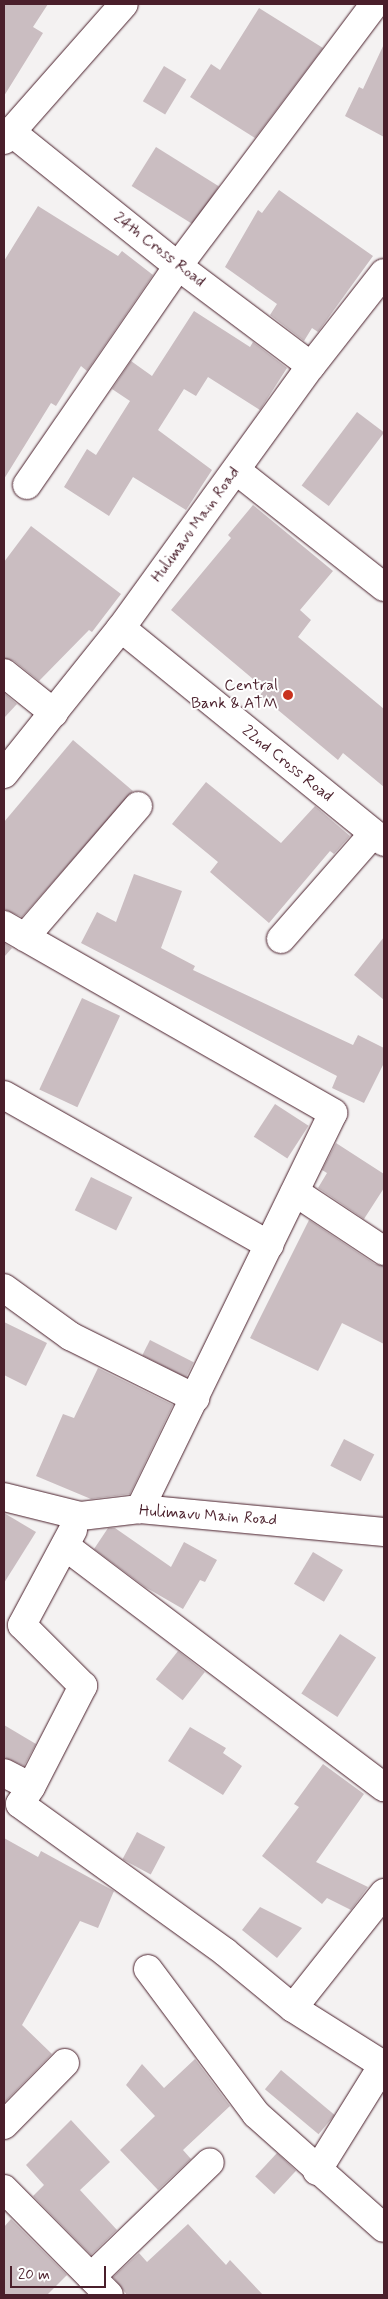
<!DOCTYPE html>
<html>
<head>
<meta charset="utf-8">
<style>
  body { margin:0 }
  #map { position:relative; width:388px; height:2299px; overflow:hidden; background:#f4f2f2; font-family:Mynerve,sans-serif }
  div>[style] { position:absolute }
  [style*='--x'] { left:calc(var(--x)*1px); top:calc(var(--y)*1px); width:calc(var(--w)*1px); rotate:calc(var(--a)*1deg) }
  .building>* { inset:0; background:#cabdc1; transform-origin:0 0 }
  .roads { filter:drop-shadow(0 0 1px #4a1f2b) drop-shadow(0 0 1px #4a1f2b) }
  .minor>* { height:28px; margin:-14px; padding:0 14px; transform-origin:14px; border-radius:14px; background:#fff }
  .dots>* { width:14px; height:14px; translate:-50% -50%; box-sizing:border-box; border:2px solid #fff; border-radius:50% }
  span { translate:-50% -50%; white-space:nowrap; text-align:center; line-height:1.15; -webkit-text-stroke:4px #fff; paint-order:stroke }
  .street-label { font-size:16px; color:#4a1f2b }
  .poi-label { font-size:16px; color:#4a1f2b }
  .right { translate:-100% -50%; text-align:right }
  .frame { position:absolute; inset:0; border:5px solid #4a1f2b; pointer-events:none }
  .scale { position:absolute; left:10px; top:2266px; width:96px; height:22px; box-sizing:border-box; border:2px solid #4a1f2b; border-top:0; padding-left:6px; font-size:15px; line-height:18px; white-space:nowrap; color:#4a1f2b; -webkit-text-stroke:4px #fff; paint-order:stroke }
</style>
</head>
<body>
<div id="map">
  <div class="building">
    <div style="clip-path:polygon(4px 4px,48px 4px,33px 27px,43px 33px,4px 96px)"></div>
    <div style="clip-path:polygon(259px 8px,323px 48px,255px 138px,190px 97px,211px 64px,220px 70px)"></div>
    <div style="clip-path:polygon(384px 44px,384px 137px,345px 116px,359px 87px,363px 89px)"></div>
    <div style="left:164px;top:66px;width:26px;height:41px;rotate:31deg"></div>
    <div style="left:156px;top:147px;width:74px;height:46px;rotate:32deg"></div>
    <div style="clip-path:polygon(279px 190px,373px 256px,318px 332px,312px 328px,304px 341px,270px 315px,277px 304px,225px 267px,258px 210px,262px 213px)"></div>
    <div style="clip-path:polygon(38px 206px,118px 256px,122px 251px,153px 275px,87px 371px,81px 366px,56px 406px,51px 403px,4px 479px,4px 261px)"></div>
    <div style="clip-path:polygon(194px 311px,250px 347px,253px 342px,287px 368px,260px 410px,208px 377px,196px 396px,184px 389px,158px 430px,212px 470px,186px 510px,133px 477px,109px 516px,64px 487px,87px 449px,96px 455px,130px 401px,112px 389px,131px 361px,152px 376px)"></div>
    <div style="left:357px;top:412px;width:34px;height:92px;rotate:37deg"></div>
    <div style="clip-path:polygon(253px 505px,333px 571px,300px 610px,311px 620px,298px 637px,384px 709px,384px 787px,343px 753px,338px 760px,260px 695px,265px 689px,171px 610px,231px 538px,228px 535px)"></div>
    <div style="clip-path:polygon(31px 526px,121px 594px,92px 632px,89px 630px,39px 681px,14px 661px,4px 658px,4px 562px)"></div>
    <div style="clip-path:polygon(4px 693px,17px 704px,4px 718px)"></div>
    <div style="clip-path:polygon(73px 740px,133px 791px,22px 917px,4px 909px,4px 822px)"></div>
    <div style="clip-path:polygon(206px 782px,281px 843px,315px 806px,350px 836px,334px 854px,330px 851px,269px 923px,210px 872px,218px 862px,172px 824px)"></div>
    <div style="clip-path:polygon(134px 874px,182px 891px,161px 948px,195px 966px,193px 970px,353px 1045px,358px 1035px,384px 1048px,384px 1063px,364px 1103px,332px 1088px,337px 1076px,81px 943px,97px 912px,116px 922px)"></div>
    <div style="clip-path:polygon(384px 937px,384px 1000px,354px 975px)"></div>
    <div style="clip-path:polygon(4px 943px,12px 948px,4px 957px)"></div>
    <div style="left:82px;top:998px;width:42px;height:101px;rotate:25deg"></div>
    <div style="left:275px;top:1104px;width:40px;height:39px;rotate:33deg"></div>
    <div style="clip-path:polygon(336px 1143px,384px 1174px,384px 1188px,364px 1219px,318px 1188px,327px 1173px,322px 1170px)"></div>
    <div style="left:91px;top:1177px;width:46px;height:37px;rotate:26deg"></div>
    <div style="clip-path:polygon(309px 1220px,375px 1264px,384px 1266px,384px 1344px,342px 1323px,318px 1371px,250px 1338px)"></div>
    <div style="clip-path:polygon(4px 1322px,47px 1343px,26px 1386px,4px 1375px)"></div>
    <div style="left:150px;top:1340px;width:49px;height:17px;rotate:27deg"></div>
    <div style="clip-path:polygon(98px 1368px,173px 1405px,130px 1494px,91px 1499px,36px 1476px,63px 1414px,74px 1418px)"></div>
    <div style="left:344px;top:1439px;width:34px;height:30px;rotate:27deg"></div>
    <div style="clip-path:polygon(4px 1513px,36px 1532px,4px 1583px)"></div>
    <div style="clip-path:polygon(108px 1528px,115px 1528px,171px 1567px,184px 1542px,217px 1560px,205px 1582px,200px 1580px,183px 1609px,145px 1587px,94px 1549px)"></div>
    <div style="left:313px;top:1552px;width:35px;height:37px;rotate:31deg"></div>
    <div style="left:340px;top:1634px;width:43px;height:71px;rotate:33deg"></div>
    <div style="left:178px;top:1651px;width:34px;height:36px;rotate:38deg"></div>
    <div style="clip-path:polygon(4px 1725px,36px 1744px,24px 1766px,4px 1757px)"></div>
    <div style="clip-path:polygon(190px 1727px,226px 1748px,223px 1753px,242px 1766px,223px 1795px,168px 1761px)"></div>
    <div style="clip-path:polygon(323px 1764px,364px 1794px,316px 1862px,368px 1887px,351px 1910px,327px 1898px,322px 1904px,262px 1856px,299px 1807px,294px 1804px)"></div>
    <div style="left:137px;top:1832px;width:32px;height:31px;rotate:28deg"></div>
    <div style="clip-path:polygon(4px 1838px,38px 1857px,41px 1851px,114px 1891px,98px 1928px,80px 1921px,22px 2025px,52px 2054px,4px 2103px)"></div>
    <div style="clip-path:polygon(260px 1907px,302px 1928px,277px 1958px,242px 1930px)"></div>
    <div style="clip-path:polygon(195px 2059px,230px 2106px,183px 2150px,191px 2159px,158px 2190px,120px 2150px,155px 2116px,126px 2085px,142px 2064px,164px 2088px)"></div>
    <div style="left:281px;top:2070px;width:70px;height:25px;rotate:40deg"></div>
    <div style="clip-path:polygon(71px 2120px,110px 2162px,80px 2190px,117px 2230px,91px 2255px,33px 2196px,44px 2185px,26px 2165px)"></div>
    <div style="left:277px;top:2153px;width:26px;height:32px;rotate:43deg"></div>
    <div style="clip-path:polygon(11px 2219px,67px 2275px,47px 2295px,4px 2295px,4px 2227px)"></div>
    <div style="clip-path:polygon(188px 2224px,226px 2265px,230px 2260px,263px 2295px,127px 2295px,113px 2277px,139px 2253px,147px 2262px)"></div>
  </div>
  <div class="roads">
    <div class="minor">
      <div style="--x:10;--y:131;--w:216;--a:38.8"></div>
      <div style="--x:178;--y:266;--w:166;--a:36.9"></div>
      <div style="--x:4;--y:140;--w:181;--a:-48.6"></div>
      <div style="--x:237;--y:471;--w:187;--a:38.3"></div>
      <div style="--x:27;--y:485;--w:266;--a:-55.4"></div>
      <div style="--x:178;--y:266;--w:328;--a:-53.1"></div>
      <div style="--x:121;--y:628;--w:339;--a:39.1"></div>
      <div style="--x:4;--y:673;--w:64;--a:38.7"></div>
      <div style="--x:4;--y:774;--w:187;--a:-51.3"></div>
      <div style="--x:121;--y:628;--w:324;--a:-54.1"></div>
      <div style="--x:311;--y:366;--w:118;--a:-51.9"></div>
      <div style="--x:4;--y:925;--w:379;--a:29.7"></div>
      <div style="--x:333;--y:1113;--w:441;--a:116"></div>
      <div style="--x:25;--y:937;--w:173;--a:-49.2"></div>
      <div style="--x:281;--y:939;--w:140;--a:-48.8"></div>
      <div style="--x:4;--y:1095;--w:305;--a:29.5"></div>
      <div style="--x:295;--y:1192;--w:107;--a:33.5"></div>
      <div style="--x:4;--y:1288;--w:82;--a:36"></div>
      <div style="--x:70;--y:1336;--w:140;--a:26.4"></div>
      <div style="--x:4;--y:1497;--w:79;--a:13.9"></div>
      <div style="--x:81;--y:1516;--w:59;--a:-6.8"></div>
      <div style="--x:140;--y:1509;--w:245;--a:5.4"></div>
      <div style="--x:65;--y:1546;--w:400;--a:37.1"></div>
      <div style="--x:4;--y:1773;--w:30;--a:27"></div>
      <div style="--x:31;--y:1787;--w:20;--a:123"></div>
      <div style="--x:20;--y:1804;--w:253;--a:35.8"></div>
      <div style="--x:225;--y:1952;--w:88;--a:39.5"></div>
      <div style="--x:293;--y:2008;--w:107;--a:32.3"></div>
      <div style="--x:383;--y:2065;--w:125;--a:121.9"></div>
      <div style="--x:31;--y:1787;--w:114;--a:-62.8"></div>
      <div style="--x:83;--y:1686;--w:86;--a:-135"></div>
      <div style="--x:22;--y:1625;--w:108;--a:-61.8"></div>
      <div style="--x:148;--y:1969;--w:181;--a:53.3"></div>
      <div style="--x:256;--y:2114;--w:171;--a:41.7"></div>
      <div style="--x:293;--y:2008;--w:147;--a:-51.6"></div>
      <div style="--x:4;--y:2125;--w:87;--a:-45.5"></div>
      <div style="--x:4;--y:2189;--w:149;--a:45.3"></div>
      <div style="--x:91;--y:2277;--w:165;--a:-44"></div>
    </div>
  </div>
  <div class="dots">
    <div style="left:288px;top:695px;background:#c8321e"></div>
  </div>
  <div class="street-label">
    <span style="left:159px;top:250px;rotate:38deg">24th Cross Road</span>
    <span style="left:196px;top:525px;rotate:-54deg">Hulimavu Main Road</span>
    <span style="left:287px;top:764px;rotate:39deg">22nd Cross Road</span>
    <span style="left:208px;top:1516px;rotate:4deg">Hulimavu Main Road</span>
  </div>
  <div class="poi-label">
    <span class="right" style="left:278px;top:695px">Central<br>Bank &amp; ATM</span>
  </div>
  <div class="frame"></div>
  <div class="scale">20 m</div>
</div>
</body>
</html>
